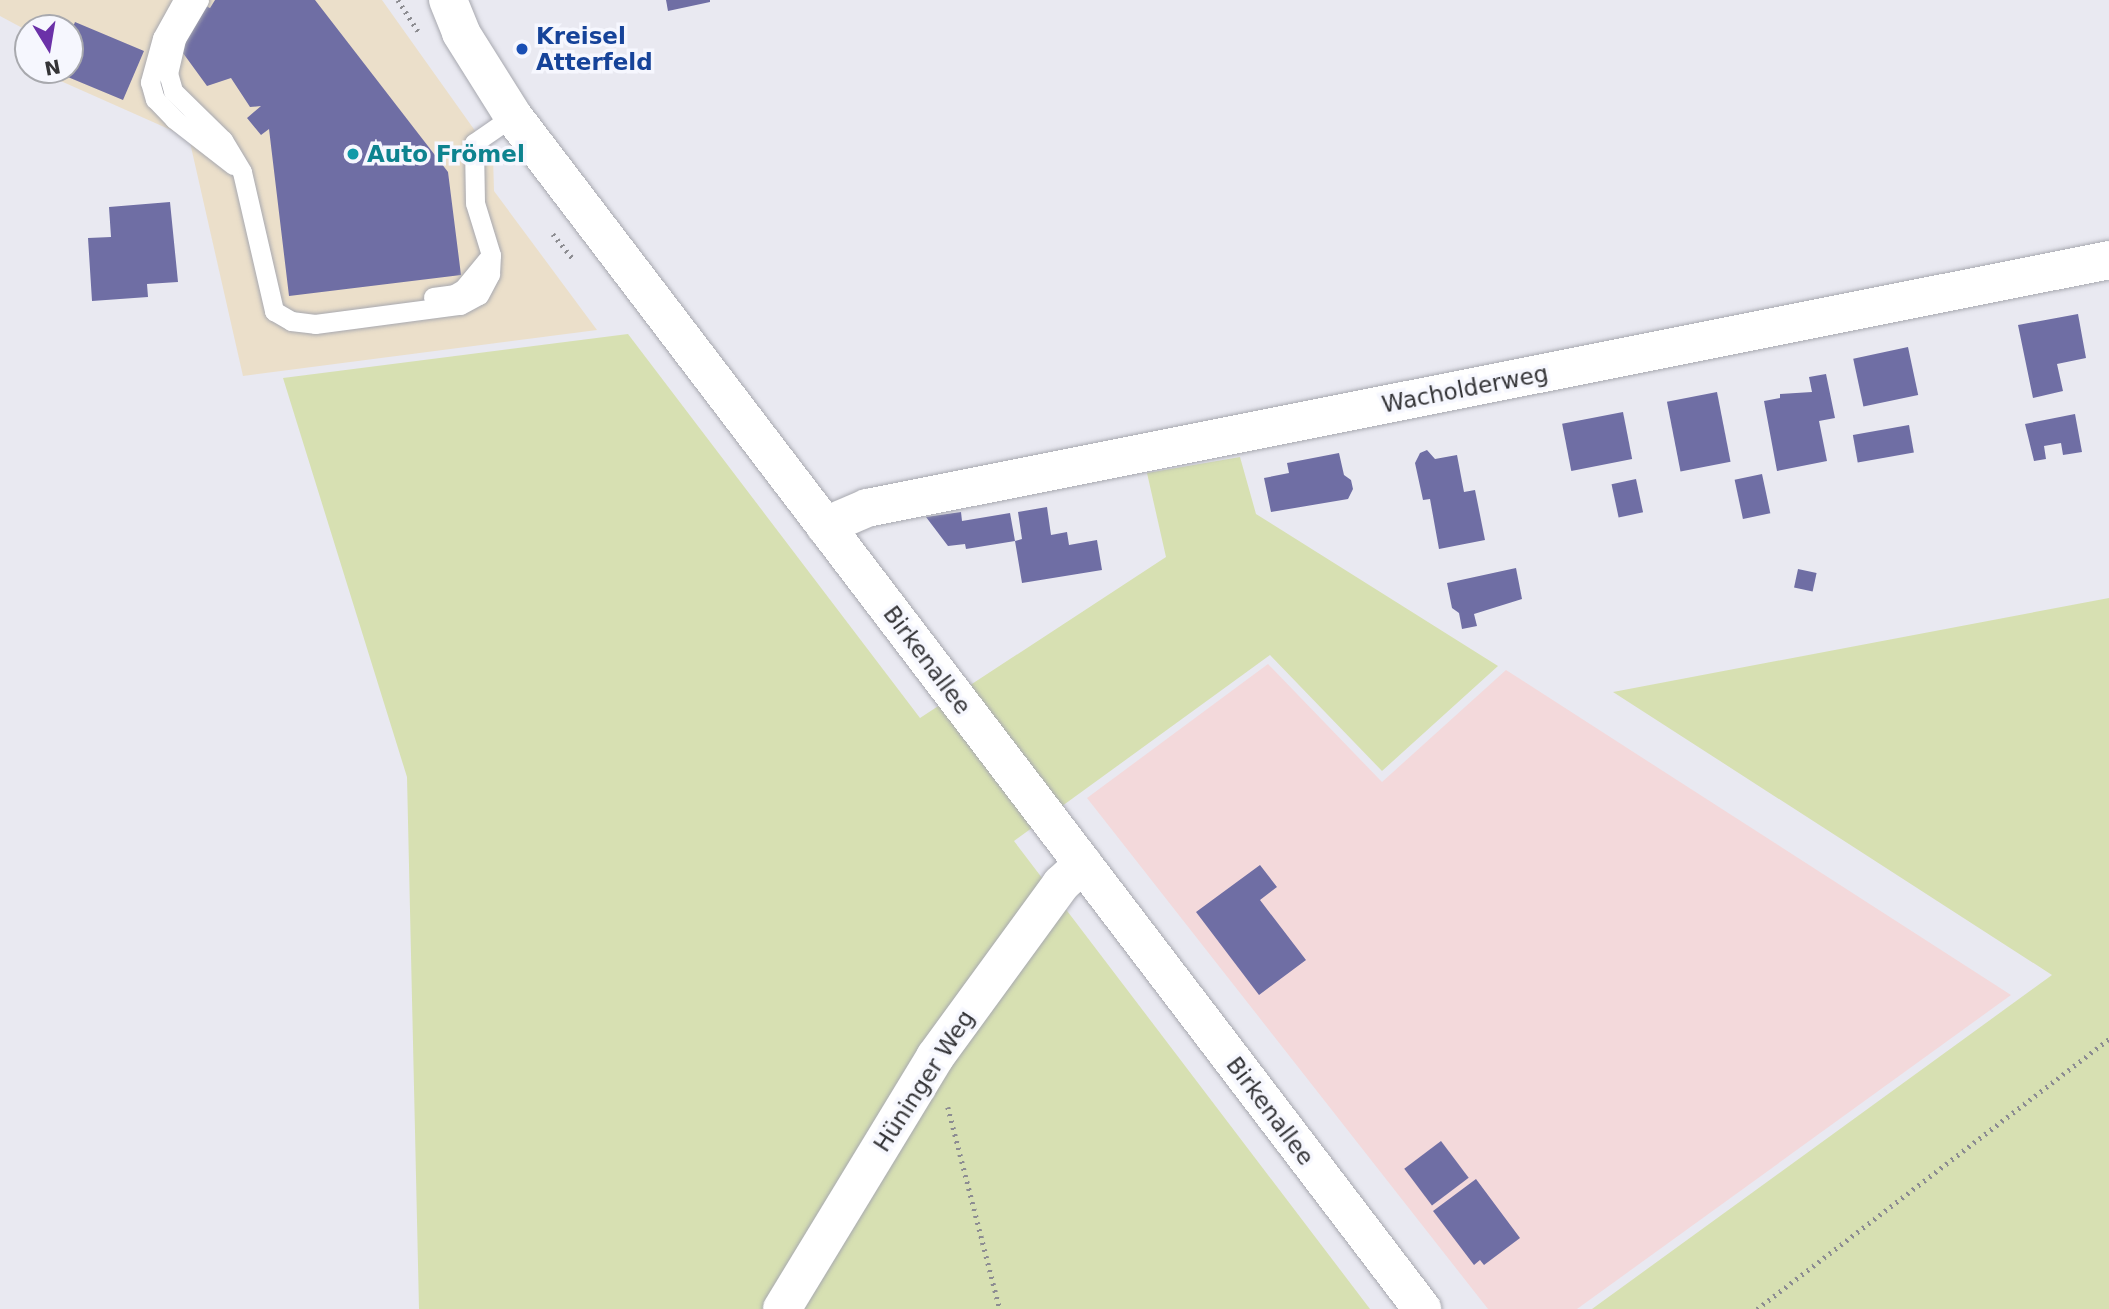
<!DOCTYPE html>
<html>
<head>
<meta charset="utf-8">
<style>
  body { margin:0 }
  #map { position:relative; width:2109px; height:1309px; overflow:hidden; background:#e9e9f1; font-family:"DejaVu Sans",sans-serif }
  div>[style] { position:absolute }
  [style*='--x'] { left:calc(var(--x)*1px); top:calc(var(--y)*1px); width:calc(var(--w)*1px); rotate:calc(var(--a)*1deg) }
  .commercial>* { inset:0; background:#ebdfca }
  .industrial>* { inset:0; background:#f3d9db }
  .green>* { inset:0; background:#d7e0b2 }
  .building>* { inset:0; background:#6f6ea4; transform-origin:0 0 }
  .path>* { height:4.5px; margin-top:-2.25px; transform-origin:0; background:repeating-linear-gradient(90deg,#8c8c91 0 2px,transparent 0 7px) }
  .roads { filter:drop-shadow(0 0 2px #a7a8af) drop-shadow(0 0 2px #a7a8af) }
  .service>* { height:19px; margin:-9.5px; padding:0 9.5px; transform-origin:9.5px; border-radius:9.5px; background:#fff }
  .minor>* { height:38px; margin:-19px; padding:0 19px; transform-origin:19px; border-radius:19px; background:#fff }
  .tertiary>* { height:38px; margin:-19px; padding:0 19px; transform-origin:19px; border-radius:19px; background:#fff }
  .dots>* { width:19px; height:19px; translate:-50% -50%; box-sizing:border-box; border:4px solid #f6f7fe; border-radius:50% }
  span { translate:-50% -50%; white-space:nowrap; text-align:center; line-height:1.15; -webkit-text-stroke:7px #f6f7fe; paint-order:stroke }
  .transit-label { font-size:23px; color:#164399; font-weight:700 }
  .left { translate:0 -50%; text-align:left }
  .culture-label { font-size:23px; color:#0d838f; font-weight:700 }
  .street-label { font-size:23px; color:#343437 }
  .north { position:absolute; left:14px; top:14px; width:70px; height:70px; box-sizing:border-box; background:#f6f7fe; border:2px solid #a8a9ae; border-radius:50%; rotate:169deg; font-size:19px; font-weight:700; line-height:28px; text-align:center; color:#343437 }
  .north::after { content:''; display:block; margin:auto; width:24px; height:32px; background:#6b31a8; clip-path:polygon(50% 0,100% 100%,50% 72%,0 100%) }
</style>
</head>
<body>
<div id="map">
  <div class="commercial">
    <div style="clip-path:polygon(0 0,382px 0,493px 156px,494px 191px,597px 330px,243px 376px,189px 138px,36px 70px,70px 70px,70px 28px,28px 28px,28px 31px,0 16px)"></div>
  </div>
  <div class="industrial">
    <div style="clip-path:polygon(1268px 664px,1382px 782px,1506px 670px,2011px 995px,1577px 1309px,1488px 1309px,1087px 798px)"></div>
  </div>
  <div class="green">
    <div style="clip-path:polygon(628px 334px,920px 718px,1166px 557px,1147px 473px,1240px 457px,1256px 514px,1498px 666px,1382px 771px,1270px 655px,1014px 841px,1370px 1309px,419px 1309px,407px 777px,283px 378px)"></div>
    <div style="clip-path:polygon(2109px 598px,2109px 1309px,1592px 1309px,2052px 975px,1613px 692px)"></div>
  </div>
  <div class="building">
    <div style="clip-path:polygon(215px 0,315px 0,448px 172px,461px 275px,289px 296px,269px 129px,261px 135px,247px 118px,261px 106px,250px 107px,231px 78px,207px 86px,175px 42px,199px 3px,210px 8px)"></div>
    <div style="clip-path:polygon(666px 0,710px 0,710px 2px,668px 11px)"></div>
    <div style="clip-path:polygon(75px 22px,144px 51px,123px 100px,51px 70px,70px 70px,70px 34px)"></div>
    <div style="clip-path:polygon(170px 202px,178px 282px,147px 284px,148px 297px,92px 301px,88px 238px,111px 237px,109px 207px)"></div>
    <div style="clip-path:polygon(2078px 314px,2086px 358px,2057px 364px,2063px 391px,2033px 398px,2018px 325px)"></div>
    <div style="left:1908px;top:347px;width:49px;height:56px;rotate:78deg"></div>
    <div style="clip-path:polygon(1826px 374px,1835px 418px,1819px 421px,1827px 461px,1777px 471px,1764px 401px,1780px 398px,1780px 394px,1812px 392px,1809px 377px)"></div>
    <div style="left:1717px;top:392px;width:71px;height:51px;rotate:79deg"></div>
    <div style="left:1623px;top:412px;width:48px;height:62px;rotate:79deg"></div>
    <div style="clip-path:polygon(2075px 414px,2082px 452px,2063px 455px,2061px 443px,2044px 446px,2046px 459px,2034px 461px,2025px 424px)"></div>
    <div style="left:1909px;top:425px;width:28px;height:57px;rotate:80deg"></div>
    <div style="clip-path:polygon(1427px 450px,1435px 459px,1457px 455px,1464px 492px,1475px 490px,1485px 540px,1439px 549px,1430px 499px,1423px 500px,1415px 463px,1420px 453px)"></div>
    <div style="clip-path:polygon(1339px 453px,1344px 475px,1351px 480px,1353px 489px,1348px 499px,1271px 512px,1264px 478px,1289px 473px,1287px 463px)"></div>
    <div style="left:1762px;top:474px;width:40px;height:28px;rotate:78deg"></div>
    <div style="left:1636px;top:479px;width:34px;height:25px;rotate:78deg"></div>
    <div style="clip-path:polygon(1047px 507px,1051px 535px,1067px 532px,1069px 545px,1097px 540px,1102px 570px,1022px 583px,1015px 541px,1022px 539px,1018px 512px)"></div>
    <div style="clip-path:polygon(961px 512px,962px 521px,1010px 513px,1015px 541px,966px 549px,965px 544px,948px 546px,926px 517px)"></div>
    <div style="clip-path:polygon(1516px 568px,1522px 599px,1474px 614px,1477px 626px,1462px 629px,1459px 613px,1452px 608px,1447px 583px)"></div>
    <div style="left:1798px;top:569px;width:19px;height:19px;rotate:12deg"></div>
    <div style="clip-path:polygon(1260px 865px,1277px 887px,1260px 900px,1306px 960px,1259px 995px,1196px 912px)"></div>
    <div style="left:1441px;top:1141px;width:46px;height:46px;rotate:53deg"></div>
    <div style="clip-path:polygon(1476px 1179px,1520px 1238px,1484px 1265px,1480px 1260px,1474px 1265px,1433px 1211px)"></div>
  </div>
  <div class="path">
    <div style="--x:398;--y:0;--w:40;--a:57.1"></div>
    <div style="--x:553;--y:234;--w:33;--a:51"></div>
    <div style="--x:948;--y:1107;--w:209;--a:75.6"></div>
    <div style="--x:1757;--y:1309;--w:444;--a:-37.5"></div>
  </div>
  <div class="roads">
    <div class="service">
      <div style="--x:183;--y:0;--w:43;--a:118.9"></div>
      <div style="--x:162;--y:38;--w:46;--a:105.3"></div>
      <div style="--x:150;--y:82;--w:18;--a:74"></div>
      <div style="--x:155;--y:99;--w:28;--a:46"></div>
      <div style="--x:174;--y:119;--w:75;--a:37.9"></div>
      <div style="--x:199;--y:0;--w:45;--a:120.5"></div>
      <div style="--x:176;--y:39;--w:35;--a:103"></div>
      <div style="--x:168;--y:73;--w:19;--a:74"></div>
      <div style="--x:173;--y:91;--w:70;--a:44.4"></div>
      <div style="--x:223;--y:140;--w:37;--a:59"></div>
      <div style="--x:242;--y:172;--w:143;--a:77"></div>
      <div style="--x:274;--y:311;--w:20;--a:30"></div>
      <div style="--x:291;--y:321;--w:24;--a:7"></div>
      <div style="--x:315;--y:324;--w:146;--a:-7.5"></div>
      <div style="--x:460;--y:305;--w:21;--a:-28"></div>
      <div style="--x:479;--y:295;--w:24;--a:-62"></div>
      <div style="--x:490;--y:274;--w:19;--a:-87"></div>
      <div style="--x:491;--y:255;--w:54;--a:-107.1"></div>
      <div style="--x:475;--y:203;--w:60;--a:-91"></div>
      <div style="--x:474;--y:143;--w:47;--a:-34.7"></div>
      <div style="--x:433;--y:297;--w:21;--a:-8"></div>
      <div style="--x:454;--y:294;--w:10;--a:-29"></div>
      <div style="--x:463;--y:289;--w:44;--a:-50.5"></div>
    </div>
    <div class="minor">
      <div style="--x:825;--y:526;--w:46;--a:-23.2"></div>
      <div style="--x:867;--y:508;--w:1267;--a:-11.29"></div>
      <div style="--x:782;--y:1309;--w:295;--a:-58.7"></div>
      <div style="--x:935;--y:1057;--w:214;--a:-53.9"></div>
      <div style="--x:1061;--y:884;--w:30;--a:-42"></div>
    </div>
    <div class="tertiary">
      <div style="--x:448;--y:0;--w:35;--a:68"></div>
      <div style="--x:461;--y:33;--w:98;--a:57.9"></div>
      <div style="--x:513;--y:116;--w:1500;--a:52.69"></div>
    </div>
  </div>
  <div class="dots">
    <div style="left:522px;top:49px;background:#1a4fb4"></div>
    <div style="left:353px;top:154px;background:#0f9aa8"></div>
  </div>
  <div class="transit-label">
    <span class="left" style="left:536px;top:49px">Kreisel<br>Atterfeld</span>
  </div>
  <div class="culture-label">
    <span class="left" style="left:367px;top:154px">Auto Frömel</span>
  </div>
  <div class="street-label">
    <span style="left:1465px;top:389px;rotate:-11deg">Wacholderweg</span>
    <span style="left:927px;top:660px;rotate:53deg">Birkenallee</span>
    <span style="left:924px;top:1081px;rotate:-57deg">Hüninger Weg</span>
    <span style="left:1270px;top:1111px;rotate:53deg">Birkenallee</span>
  </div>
  <div class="north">N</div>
</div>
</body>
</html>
